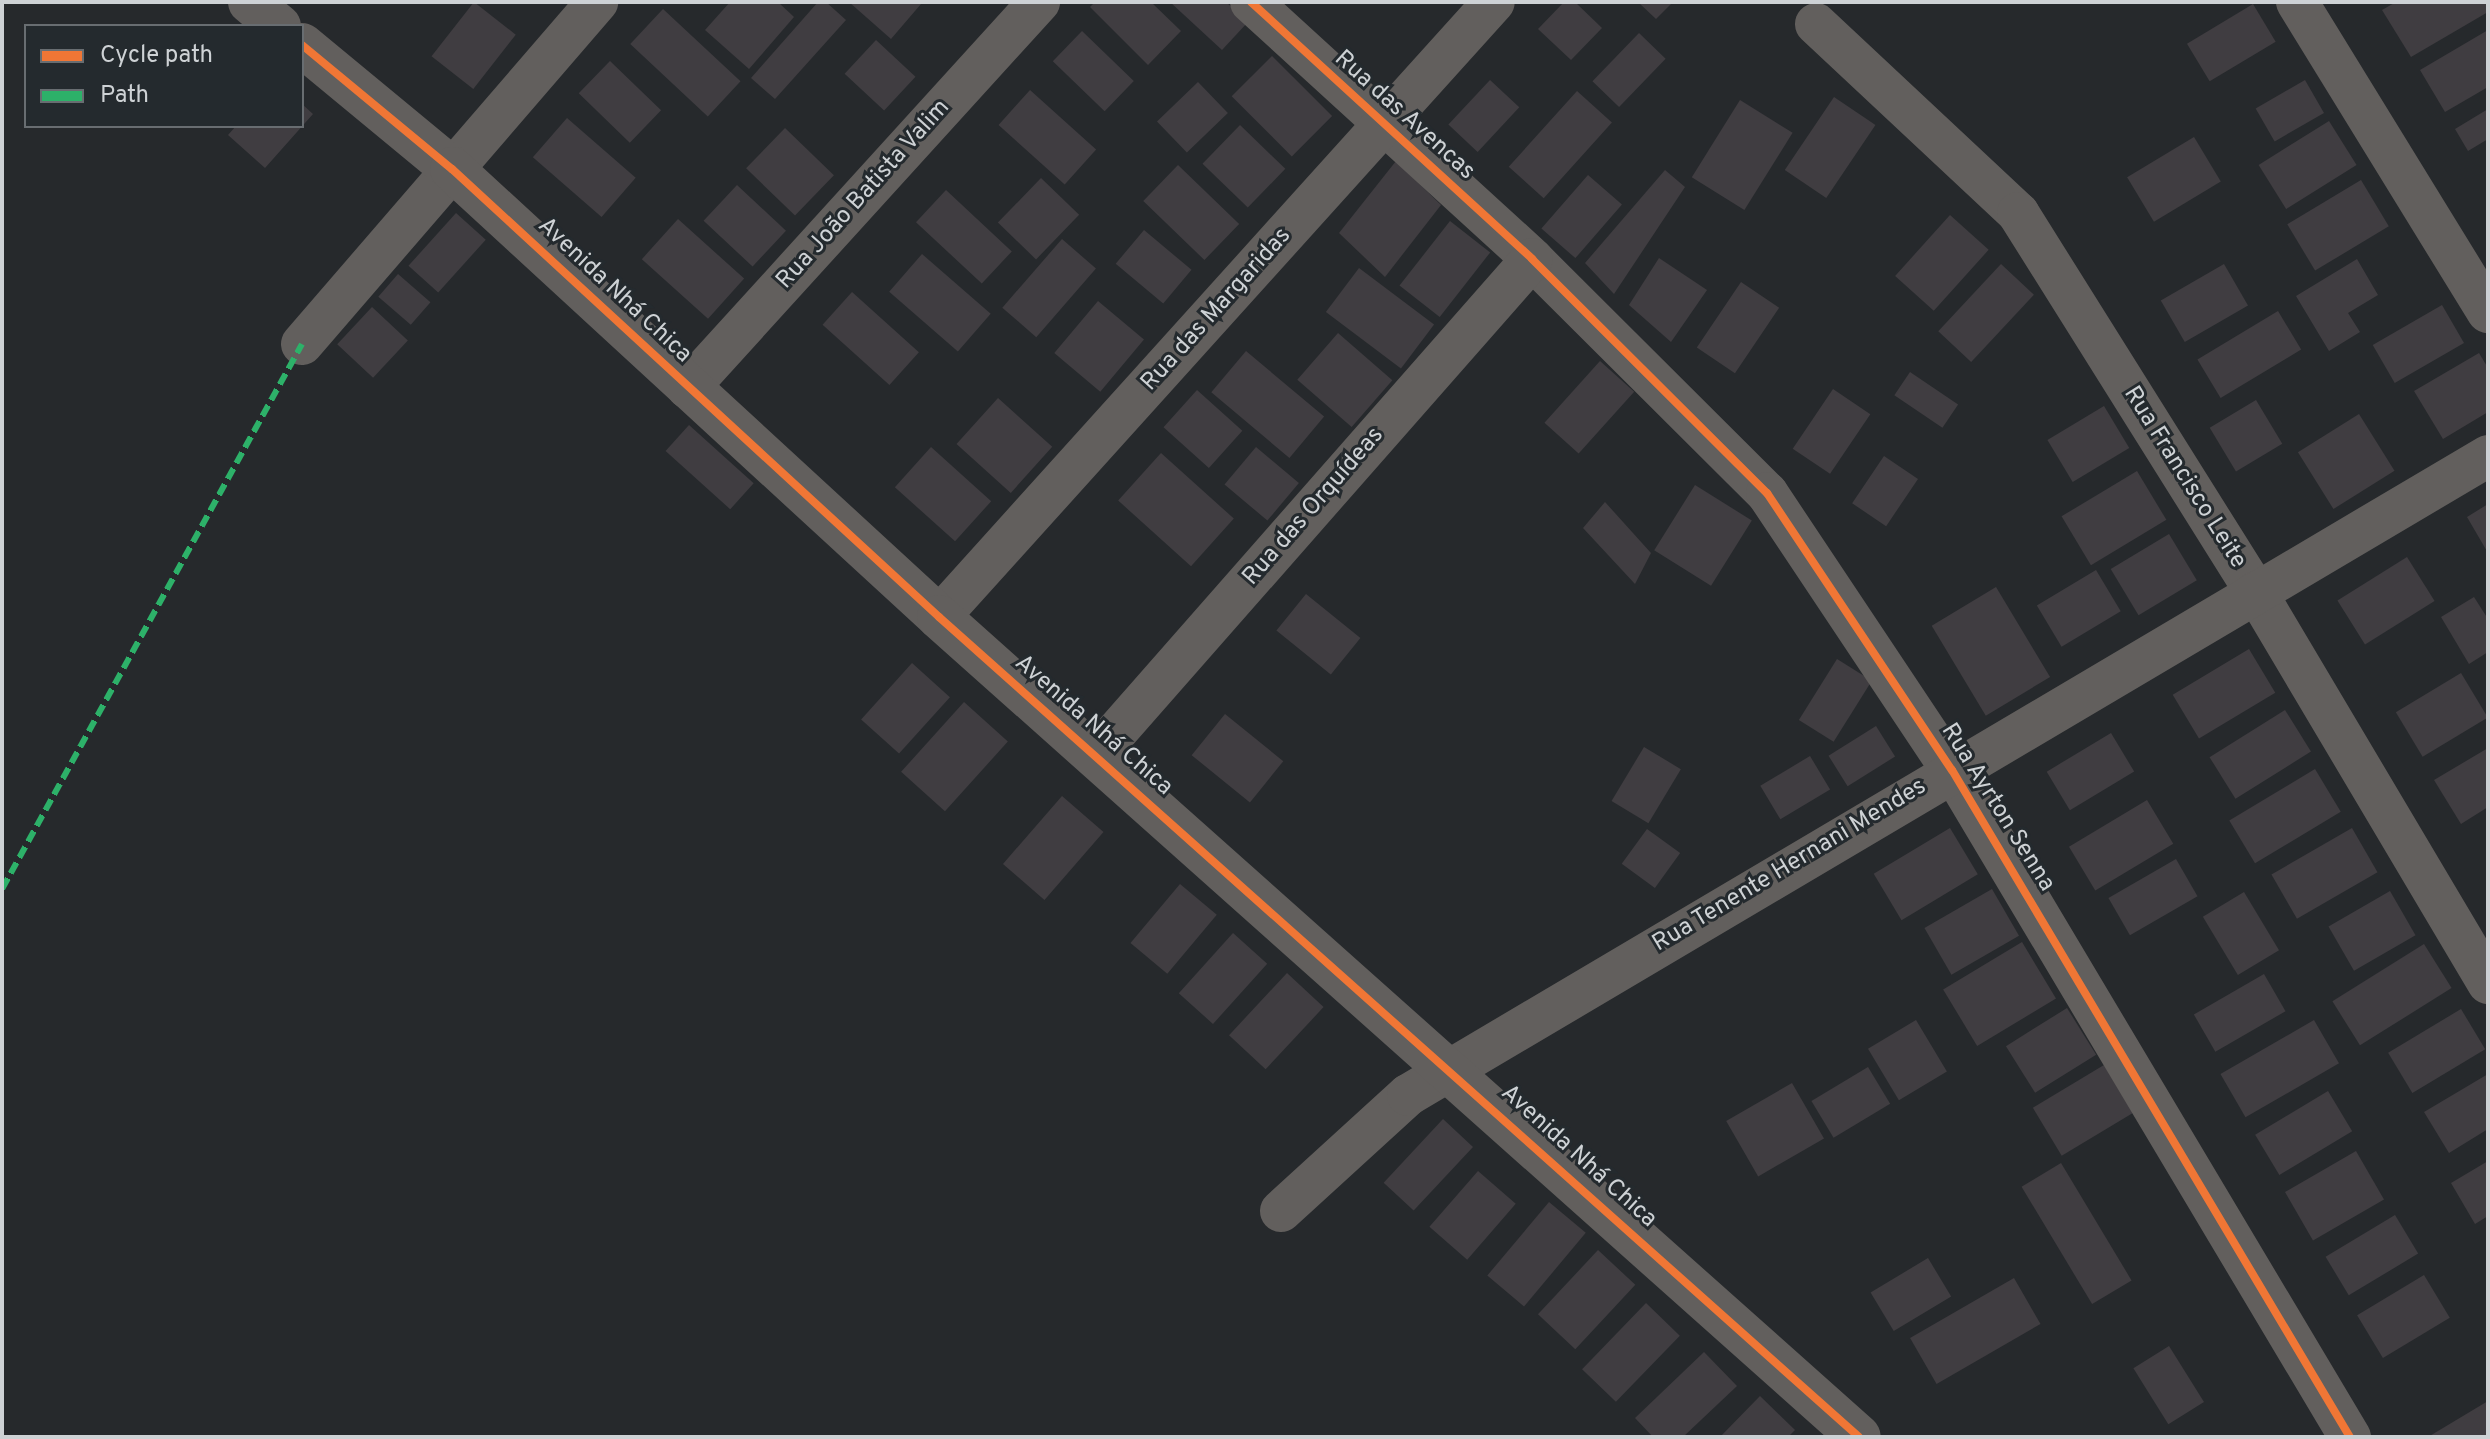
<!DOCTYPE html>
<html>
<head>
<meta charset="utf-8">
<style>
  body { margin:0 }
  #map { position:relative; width:2490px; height:1439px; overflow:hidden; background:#26292c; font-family:Overpass,sans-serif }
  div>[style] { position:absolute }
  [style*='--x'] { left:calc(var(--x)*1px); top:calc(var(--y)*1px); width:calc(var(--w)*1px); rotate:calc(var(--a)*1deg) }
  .building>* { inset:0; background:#403d41; transform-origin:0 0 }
  .minor>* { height:42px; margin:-21px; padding:0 21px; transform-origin:21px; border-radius:21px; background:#625f5d }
  .tertiary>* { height:44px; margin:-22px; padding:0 22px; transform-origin:22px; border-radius:22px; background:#625f5d }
  .quiet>* { height:6px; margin-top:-3px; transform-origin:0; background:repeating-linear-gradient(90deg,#2db169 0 12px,transparent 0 18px) }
  .cycleway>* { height:8px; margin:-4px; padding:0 4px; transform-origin:4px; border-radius:4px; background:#f07635 }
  span { translate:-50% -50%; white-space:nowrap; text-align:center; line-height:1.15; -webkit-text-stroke:6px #242a2e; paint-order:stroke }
  .street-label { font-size:24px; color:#ced2d5 }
  .frame { position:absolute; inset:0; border:4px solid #ced2d5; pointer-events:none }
  .legend { position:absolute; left:24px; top:24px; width:280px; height:104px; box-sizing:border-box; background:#242a2e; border:2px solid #686d71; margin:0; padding:10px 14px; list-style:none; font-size:24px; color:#ced2d5 }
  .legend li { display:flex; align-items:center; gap:16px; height:40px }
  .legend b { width:40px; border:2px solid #686d71 }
</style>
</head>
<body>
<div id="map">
  <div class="building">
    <div style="left:474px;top:2px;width:53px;height:69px;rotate:38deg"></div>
    <div style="clip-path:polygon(730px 2px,778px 2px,794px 17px,749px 69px,705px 30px)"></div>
    <div style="clip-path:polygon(818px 2px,826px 2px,846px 20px,775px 99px,751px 78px)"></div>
    <div style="clip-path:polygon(849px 2px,918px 2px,921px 4px,891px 39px)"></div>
    <div style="clip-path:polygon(1095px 2px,1151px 2px,1181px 31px,1148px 65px,1090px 7px)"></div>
    <div style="clip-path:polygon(1170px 2px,1226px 2px,1248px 22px,1222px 50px)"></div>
    <div style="clip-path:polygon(1564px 2px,1575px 2px,1602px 28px,1571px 60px,1538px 29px)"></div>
    <div style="clip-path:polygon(1638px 2px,1673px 2px,1656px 19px)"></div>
    <div style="clip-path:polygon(2396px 2px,2488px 2px,2488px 12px,2411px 57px,2382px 10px)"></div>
    <div style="left:2253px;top:4px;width:44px;height:77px;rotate:59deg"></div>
    <div style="left:663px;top:9px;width:106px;height:48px;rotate:43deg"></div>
    <div style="clip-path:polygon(2488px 30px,2488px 87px,2445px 112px,2420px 70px)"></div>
    <div style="left:1082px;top:31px;width:72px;height:42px;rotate:44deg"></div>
    <div style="left:1639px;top:33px;width:37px;height:67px;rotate:44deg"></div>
    <div style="left:876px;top:40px;width:54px;height:46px;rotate:43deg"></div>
    <div style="left:1272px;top:56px;width:85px;height:57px;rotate:45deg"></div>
    <div style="left:610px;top:61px;width:71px;height:45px;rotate:44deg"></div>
    <div style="left:1490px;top:80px;width:40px;height:61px;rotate:43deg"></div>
    <div style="left:2305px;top:80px;width:38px;height:57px;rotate:60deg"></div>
    <div style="left:1198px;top:82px;width:43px;height:57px;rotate:46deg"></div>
    <div style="left:1030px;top:90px;width:89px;height:47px;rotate:42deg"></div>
    <div style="left:1577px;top:91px;width:47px;height:102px;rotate:42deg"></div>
    <div style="left:1834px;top:97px;width:50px;height:88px;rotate:34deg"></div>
    <div style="left:1740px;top:100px;width:62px;height:91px;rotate:32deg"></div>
    <div style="clip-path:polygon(302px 104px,313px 114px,265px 168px,228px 135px,236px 126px,302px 126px)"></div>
    <div style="clip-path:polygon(2488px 109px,2488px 139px,2468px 151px,2455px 129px)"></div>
    <div style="left:567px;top:118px;width:91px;height:52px;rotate:41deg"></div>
    <div style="left:2329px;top:121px;width:52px;height:83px;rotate:58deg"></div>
    <div style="left:1240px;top:125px;width:63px;height:54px;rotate:44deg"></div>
    <div style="left:785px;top:128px;width:68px;height:56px;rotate:44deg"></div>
    <div style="left:2194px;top:137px;width:52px;height:78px;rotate:59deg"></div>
    <div style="clip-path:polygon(1396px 161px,1441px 205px,1385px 277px,1339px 233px)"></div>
    <div style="left:1178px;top:165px;width:85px;height:50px;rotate:44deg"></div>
    <div style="clip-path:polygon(1665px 170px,1685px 187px,1614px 294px,1585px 263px)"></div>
    <div style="left:1588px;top:175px;width:45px;height:71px;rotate:41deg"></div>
    <div style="left:1041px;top:178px;width:53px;height:62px;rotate:44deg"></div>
    <div style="left:2361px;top:180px;width:54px;height:86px;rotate:59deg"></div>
    <div style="left:737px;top:185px;width:67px;height:49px;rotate:43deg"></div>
    <div style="left:946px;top:190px;width:90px;height:44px;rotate:43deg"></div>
    <div style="left:456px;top:213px;width:40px;height:71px;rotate:42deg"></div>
    <div style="left:1950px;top:215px;width:52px;height:82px;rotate:42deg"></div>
    <div style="left:678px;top:219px;width:89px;height:54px;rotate:42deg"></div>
    <div style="left:1450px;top:221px;width:51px;height:82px;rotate:38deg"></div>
    <div style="left:1144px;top:230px;width:62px;height:44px;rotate:40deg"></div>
    <div style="left:1062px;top:239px;width:45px;height:91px;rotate:41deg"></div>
    <div style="left:922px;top:254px;width:91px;height:50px;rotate:41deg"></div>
    <div style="clip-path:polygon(1659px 258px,1707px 290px,1671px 342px,1629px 305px)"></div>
    <div style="clip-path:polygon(2357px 259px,2378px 295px,2348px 313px,2360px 332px,2329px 351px,2296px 296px)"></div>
    <div style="left:2001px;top:264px;width:45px;height:92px;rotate:43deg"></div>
    <div style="left:2224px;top:264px;width:48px;height:73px;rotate:60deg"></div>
    <div style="left:1359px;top:268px;width:94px;height:55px;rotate:37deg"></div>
    <div style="left:398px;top:274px;width:43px;height:30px;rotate:41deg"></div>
    <div style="left:1741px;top:282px;width:46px;height:79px;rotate:34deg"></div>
    <div style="left:852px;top:292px;width:90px;height:44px;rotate:42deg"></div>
    <div style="left:1098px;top:301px;width:60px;height:68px;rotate:40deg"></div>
    <div style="left:2442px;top:305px;width:44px;height:80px;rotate:60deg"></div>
    <div style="left:372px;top:307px;width:49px;height:51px;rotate:43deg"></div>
    <div style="left:2278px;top:311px;width:45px;height:94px;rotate:59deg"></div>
    <div style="left:1338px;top:333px;width:72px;height:62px;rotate:41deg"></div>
    <div style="left:1246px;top:351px;width:102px;height:54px;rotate:40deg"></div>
    <div style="clip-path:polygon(2479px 353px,2488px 368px,2488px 412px,2443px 439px,2414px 391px)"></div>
    <div style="left:1600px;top:361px;width:46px;height:83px;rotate:42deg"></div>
    <div style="left:1910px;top:372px;width:58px;height:28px;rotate:34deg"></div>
    <div style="left:1833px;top:389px;width:45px;height:72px;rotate:34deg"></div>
    <div style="left:1197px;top:390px;width:61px;height:50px;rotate:42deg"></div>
    <div style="left:998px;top:398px;width:73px;height:62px;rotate:42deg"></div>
    <div style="left:2256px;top:400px;width:51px;height:54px;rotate:59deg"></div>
    <div style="left:2104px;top:406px;width:49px;height:66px;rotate:59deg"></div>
    <div style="left:2359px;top:414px;width:67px;height:72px;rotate:58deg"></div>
    <div style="left:689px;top:425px;width:87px;height:35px;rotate:42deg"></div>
    <div style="left:931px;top:447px;width:81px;height:54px;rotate:42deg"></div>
    <div style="left:1256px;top:447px;width:56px;height:49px;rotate:40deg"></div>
    <div style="left:1161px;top:453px;width:98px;height:64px;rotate:42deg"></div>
    <div style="left:1884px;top:456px;width:41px;height:57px;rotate:34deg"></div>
    <div style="left:2137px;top:471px;width:57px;height:88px;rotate:59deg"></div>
    <div style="left:1695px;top:485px;width:67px;height:77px;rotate:32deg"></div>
    <div style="clip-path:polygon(1605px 502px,1651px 553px,1635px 584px,1583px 528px)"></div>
    <div style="clip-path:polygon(2488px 504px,2488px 553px,2467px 517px)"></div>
    <div style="left:2169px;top:534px;width:54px;height:68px;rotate:59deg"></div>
    <div style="left:2407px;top:557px;width:52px;height:82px;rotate:58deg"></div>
    <div style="left:2096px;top:570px;width:48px;height:69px;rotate:59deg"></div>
    <div style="left:1996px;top:587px;width:105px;height:75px;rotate:59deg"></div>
    <div style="left:1306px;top:594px;width:70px;height:47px;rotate:39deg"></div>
    <div style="clip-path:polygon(2474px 597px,2488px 619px,2488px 652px,2469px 664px,2441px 617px)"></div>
    <div style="left:2249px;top:649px;width:51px;height:89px;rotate:59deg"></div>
    <div style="left:1837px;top:659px;width:41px;height:72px;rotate:32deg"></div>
    <div style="left:912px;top:663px;width:51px;height:76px;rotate:42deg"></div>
    <div style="left:2461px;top:673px;width:52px;height:76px;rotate:59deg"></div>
    <div style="left:964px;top:702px;width:59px;height:94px;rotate:42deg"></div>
    <div style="left:2285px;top:710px;width:49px;height:89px;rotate:58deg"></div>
    <div style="left:1225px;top:714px;width:75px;height:53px;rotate:39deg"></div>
    <div style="left:1876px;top:726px;width:36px;height:56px;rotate:58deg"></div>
    <div style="left:2111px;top:733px;width:45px;height:75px;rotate:59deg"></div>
    <div style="left:1644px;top:747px;width:43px;height:63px;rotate:31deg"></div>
    <div style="clip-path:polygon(2488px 748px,2488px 807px,2461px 824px,2434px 780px)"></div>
    <div style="left:1810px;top:756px;width:39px;height:58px;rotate:59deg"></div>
    <div style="left:2315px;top:769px;width:50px;height:100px;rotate:59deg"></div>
    <div style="left:1062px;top:796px;width:55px;height:90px;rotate:41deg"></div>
    <div style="left:2147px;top:800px;width:51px;height:91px;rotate:59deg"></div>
    <div style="left:1950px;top:828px;width:54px;height:89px;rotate:59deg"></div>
    <div style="left:2352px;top:828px;width:51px;height:93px;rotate:60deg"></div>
    <div style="left:1647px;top:829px;width:41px;height:43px;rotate:36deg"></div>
    <div style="left:2176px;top:859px;width:43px;height:78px;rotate:60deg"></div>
    <div style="left:1180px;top:884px;width:48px;height:77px;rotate:40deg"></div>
    <div style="left:1992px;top:889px;width:54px;height:78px;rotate:60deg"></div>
    <div style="left:2390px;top:891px;width:51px;height:71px;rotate:60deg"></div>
    <div style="left:2244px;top:892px;width:68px;height:48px;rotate:59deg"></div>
    <div style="left:1233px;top:933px;width:46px;height:81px;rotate:42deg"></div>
    <div style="left:2022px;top:942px;width:66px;height:92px;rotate:59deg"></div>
    <div style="left:2424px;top:944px;width:52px;height:108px;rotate:58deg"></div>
    <div style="left:1287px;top:973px;width:50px;height:85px;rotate:43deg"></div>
    <div style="left:2264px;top:974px;width:43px;height:81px;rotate:60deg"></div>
    <div style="left:2067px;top:1008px;width:55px;height:72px;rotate:58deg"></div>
    <div style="left:2461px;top:1009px;width:47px;height:85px;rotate:59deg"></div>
    <div style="left:1916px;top:1020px;width:60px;height:56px;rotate:59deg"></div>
    <div style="left:2314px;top:1020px;width:50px;height:108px;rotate:60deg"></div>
    <div style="left:2104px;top:1065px;width:56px;height:83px;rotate:59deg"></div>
    <div style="left:1868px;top:1067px;width:43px;height:66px;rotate:59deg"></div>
    <div style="clip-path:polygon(2488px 1074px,2488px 1129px,2449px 1153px,2424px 1112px)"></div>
    <div style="left:1792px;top:1083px;width:64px;height:76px;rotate:60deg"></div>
    <div style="left:2328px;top:1091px;width:47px;height:85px;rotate:59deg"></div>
    <div style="left:1443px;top:1119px;width:41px;height:87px;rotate:43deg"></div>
    <div style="left:2356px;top:1151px;width:56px;height:82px;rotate:60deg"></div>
    <div style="clip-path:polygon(2488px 1161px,2488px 1216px,2475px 1224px,2451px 1183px)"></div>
    <div style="left:2061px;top:1163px;width:137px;height:46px;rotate:59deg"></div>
    <div style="left:1478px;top:1171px;width:50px;height:74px;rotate:41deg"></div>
    <div style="left:1549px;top:1202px;width:48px;height:96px;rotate:40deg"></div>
    <div style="left:2395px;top:1215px;width:45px;height:81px;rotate:59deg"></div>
    <div style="left:1598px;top:1250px;width:51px;height:88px;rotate:43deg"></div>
    <div style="left:1928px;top:1258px;width:45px;height:67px;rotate:59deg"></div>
    <div style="left:2424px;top:1275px;width:50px;height:78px;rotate:59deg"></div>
    <div style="left:2014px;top:1278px;width:53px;height:120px;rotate:60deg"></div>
    <div style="left:1646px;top:1303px;width:47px;height:92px;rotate:44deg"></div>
    <div style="left:2169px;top:1346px;width:66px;height:42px;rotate:58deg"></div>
    <div style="clip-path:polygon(1704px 1352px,1737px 1386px,1683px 1437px,1653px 1437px,1635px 1418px)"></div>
    <div style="clip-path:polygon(1760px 1396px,1795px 1430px,1788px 1437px,1720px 1437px)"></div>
    <div style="clip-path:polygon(2488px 1401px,2488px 1437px,2428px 1437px)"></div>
  </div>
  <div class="minor">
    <div style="--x:1251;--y:2;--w:381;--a:42.4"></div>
    <div style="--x:1532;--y:259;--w:332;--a:44.9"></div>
    <div style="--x:1767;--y:493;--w:333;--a:56.3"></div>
    <div style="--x:1952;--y:770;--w:777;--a:59.18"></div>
    <div style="--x:2297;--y:2;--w:364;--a:58.4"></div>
    <div style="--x:1816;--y:24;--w:277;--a:43.1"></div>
    <div style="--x:2018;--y:213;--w:448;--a:57.9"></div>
    <div style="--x:2256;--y:592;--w:455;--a:59.3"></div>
    <div style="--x:302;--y:344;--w:452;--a:-49.2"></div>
    <div style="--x:688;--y:388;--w:522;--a:-47.72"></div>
    <div style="--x:939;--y:617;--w:828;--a:-47.94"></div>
    <div style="--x:1096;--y:755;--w:660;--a:-48.68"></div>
    <div style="--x:1281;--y:1211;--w:172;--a:-42.4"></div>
    <div style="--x:1408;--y:1095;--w:1255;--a:-30.61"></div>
  </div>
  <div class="tertiary">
    <div style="--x:250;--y:2;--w:38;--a:40"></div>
    <div style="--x:302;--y:45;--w:195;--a:39.6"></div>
    <div style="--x:452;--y:169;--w:662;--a:42.61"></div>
    <div style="--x:939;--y:617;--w:1232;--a:41.71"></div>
  </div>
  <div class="quiet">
    <div style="--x:2;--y:889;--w:622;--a:-61.17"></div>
  </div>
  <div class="cycleway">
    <div style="--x:1251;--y:2;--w:381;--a:42.4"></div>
    <div style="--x:1532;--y:259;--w:332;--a:44.9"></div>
    <div style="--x:1767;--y:493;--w:333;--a:56.3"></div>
    <div style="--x:1952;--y:770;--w:777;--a:59.18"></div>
    <div style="--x:302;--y:45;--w:195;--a:39.6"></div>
    <div style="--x:452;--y:169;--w:662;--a:42.61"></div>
    <div style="--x:939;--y:617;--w:1232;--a:41.71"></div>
  </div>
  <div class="street-label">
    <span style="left:1404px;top:116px;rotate:42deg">Rua das Avencas</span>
    <span style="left:864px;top:195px;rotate:-48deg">Rua João Batista Valim</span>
    <span style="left:614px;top:291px;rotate:43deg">Avenida Nhá Chica</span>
    <span style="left:1217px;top:310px;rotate:-48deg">Rua das Margaridas</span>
    <span style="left:2184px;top:478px;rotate:58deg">Rua Francisco Leite</span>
    <span style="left:1314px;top:507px;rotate:-49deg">Rua das Orquídeas</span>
    <span style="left:1093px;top:726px;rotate:41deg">Avenida Nhá Chica</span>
    <span style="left:1997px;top:808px;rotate:58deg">Rua Ayrton Senna</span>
    <span style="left:1790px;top:866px;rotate:-31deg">Rua Tenente Hernani Mendes</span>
    <span style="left:1578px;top:1157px;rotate:42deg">Avenida Nhá Chica</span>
  </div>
  <div class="frame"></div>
  <ul class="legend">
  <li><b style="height:10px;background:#f07635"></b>Cycle path</li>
  <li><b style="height:10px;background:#2db169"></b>Path</li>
  </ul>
</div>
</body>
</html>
